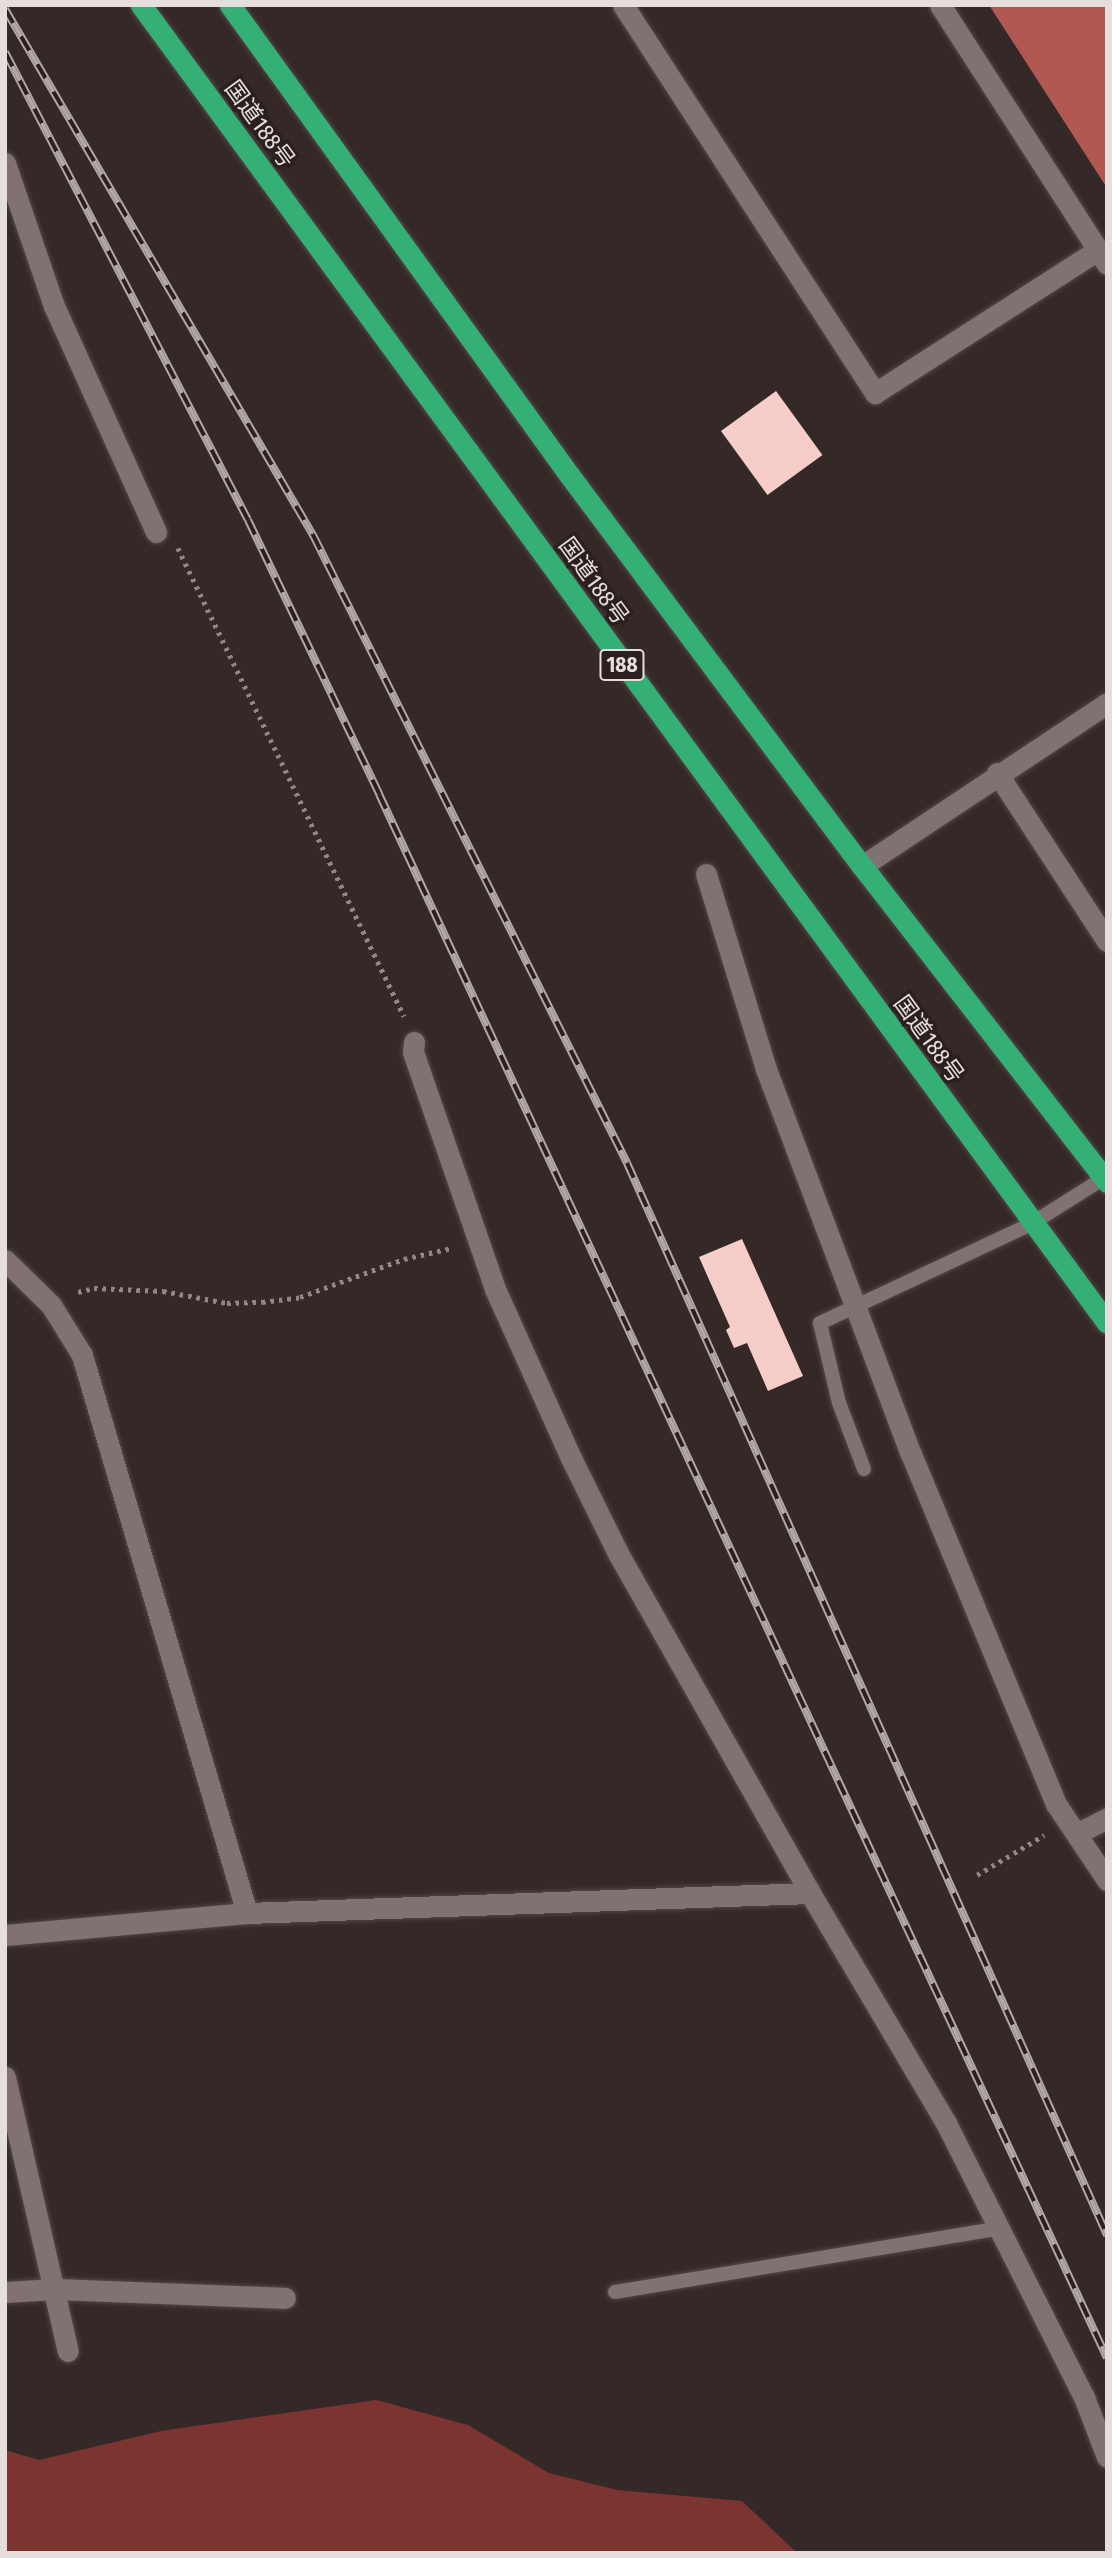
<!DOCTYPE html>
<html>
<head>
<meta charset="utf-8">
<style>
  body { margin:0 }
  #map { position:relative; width:1112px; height:2558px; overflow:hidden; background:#352928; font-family:"Fira Sans Condensed","Noto Sans JP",sans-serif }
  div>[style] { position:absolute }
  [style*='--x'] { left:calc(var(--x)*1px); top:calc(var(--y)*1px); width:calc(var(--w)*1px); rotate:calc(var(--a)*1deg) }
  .green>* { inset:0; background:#7b3430 }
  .water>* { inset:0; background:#b25852 }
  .building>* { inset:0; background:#f6cdc8; transform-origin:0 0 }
  .path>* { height:4.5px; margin-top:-2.25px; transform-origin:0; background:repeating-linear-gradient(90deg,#908685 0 3.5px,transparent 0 8.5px) }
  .roads { filter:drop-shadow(0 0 2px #514746) drop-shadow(0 0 2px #514746) }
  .lane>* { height:14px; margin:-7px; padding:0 7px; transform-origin:7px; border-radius:7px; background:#807270 }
  .street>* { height:21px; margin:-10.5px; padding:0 10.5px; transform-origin:10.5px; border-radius:10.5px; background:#807270 }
  .highway>* { height:21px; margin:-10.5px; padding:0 10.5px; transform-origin:10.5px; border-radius:10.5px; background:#34b076 }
  .rail>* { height:8px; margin-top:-4px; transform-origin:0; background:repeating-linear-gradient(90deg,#2b201f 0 16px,#b1a7a6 0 32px); box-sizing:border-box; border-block:2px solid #b1a7a6 }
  span { translate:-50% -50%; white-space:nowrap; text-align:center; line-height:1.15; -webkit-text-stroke:7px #2b201f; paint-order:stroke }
  .shield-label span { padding:2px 5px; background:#2b201f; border:2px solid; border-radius:5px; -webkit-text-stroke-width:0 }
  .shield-label { font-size:21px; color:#e6dedd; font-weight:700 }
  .street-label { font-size:23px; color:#e6dedd }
  .frame { position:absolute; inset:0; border:7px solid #e6dedd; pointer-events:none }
</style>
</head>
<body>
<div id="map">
  <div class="green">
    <div style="clip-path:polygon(376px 2400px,468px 2425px,549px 2473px,617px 2490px,742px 2501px,795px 2551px,805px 2553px,5px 2553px,5px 2450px,39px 2460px,161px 2431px)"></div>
  </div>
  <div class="water">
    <div style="clip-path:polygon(989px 5px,1107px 5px,1107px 188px)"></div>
  </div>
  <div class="building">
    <div style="left:776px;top:391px;width:79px;height:68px;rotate:54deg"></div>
    <div style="clip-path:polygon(742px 1239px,803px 1376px,768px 1391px,747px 1343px,734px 1348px,726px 1330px,730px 1327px,699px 1257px)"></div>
  </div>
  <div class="path">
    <div style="--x:178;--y:548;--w:520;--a:64.22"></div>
    <div style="--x:78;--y:1292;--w:16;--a:-14"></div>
    <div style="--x:94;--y:1288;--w:69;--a:2.5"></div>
    <div style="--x:163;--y:1291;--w:65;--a:10.6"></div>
    <div style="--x:227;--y:1303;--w:35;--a:-2"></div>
    <div style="--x:262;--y:1302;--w:38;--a:-7"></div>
    <div style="--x:300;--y:1297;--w:111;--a:-20.1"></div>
    <div style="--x:404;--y:1259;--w:49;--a:-12.9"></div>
    <div style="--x:977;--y:1875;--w:78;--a:-30.8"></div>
  </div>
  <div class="roads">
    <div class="lane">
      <div style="--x:864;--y:1469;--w:71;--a:-110.7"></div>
      <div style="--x:839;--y:1403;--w:82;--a:-103.4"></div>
      <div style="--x:820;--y:1323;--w:233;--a:-25.1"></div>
      <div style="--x:1031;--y:1224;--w:86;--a:-32.2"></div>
      <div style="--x:615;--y:2292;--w:391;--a:-9.4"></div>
    </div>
    <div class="street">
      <div style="--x:623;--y:5;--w:463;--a:57"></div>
      <div style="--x:875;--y:393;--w:265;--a:-32.7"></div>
      <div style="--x:940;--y:5;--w:308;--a:57.2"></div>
      <div style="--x:5;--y:163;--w:151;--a:71.1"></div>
      <div style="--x:54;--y:306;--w:248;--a:65.7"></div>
      <div style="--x:997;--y:773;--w:201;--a:56.8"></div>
      <div style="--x:862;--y:866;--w:294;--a:-33.6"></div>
      <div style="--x:706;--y:874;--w:204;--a:72.9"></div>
      <div style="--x:766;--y:1069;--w:411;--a:69.4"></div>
      <div style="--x:911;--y:1454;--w:379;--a:67.5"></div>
      <div style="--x:1056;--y:1804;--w:92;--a:56.1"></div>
      <div style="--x:414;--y:1042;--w:10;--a:96"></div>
      <div style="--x:413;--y:1052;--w:251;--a:70.9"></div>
      <div style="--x:495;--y:1289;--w:185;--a:65.8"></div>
      <div style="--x:571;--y:1458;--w:108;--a:63.7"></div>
      <div style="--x:619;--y:1555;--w:388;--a:60.5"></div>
      <div style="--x:5;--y:1260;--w:64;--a:44.4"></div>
      <div style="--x:51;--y:1305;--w:59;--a:58.2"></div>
      <div style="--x:82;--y:1355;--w:582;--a:73.53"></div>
      <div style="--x:1078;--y:1833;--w:33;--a:-27"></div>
      <div style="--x:5;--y:1935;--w:243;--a:-5.2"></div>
      <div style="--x:247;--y:1913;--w:563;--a:-2.03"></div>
      <div style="--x:810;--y:1893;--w:267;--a:59.4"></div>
      <div style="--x:946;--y:2123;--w:307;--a:63.3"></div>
      <div style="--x:1084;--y:2397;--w:64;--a:69"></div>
      <div style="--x:5;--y:2077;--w:281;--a:77.1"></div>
      <div style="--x:5;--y:2292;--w:49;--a:-3.5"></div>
      <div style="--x:54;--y:2289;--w:231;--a:2.2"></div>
    </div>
    <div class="highway">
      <div style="--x:141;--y:5;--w:1634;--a:53.76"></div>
      <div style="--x:230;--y:5;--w:581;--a:54.18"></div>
      <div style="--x:570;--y:476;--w:487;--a:53.2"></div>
      <div style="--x:862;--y:866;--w:400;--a:52.2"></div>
    </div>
  </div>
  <div class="rail">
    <div style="--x:5;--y:9;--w:610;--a:59.65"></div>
    <div style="--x:313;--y:535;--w:702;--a:63.43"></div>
    <div style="--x:627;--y:1163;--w:1175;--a:65.88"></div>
    <div style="--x:5;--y:52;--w:527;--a:62.56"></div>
    <div style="--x:248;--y:520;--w:304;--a:64.4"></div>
    <div style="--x:379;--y:794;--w:1725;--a:65.04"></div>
  </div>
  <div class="shield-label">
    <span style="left:622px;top:665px">188</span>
  </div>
  <div class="street-label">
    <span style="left:260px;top:124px;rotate:54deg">国道188号</span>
    <span style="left:594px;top:581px;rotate:54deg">国道188号</span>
    <span style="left:929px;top:1039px;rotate:54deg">国道188号</span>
  </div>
  <div class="frame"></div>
</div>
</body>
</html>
